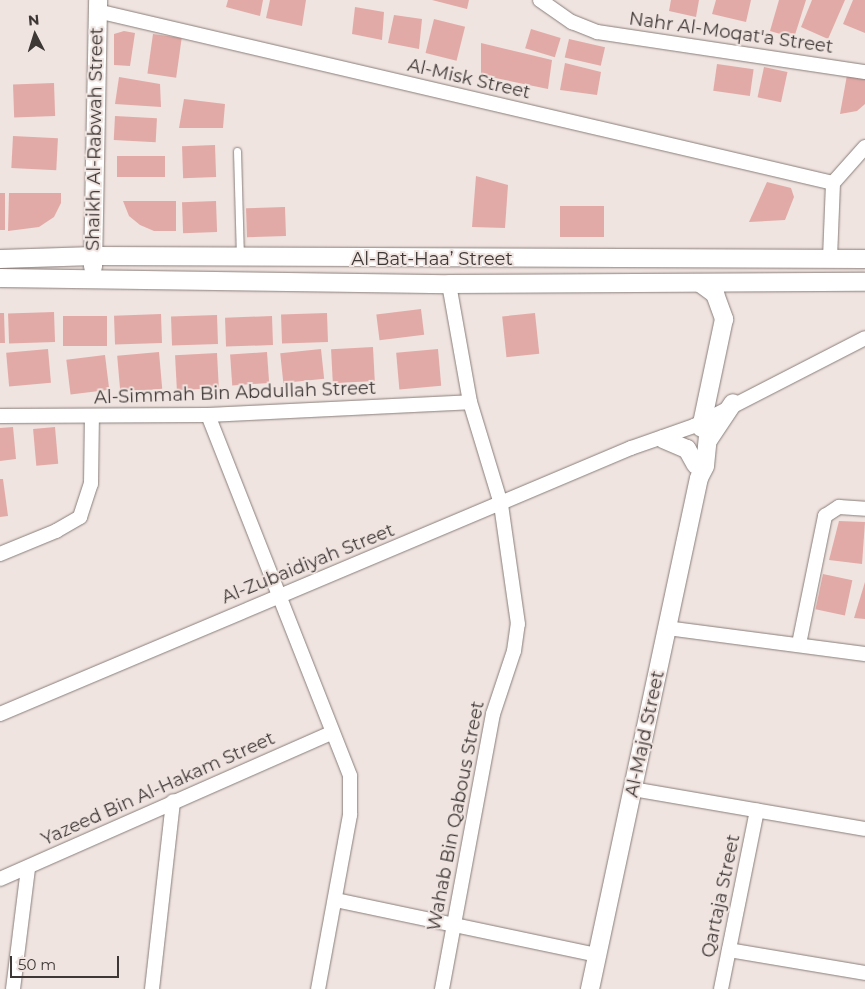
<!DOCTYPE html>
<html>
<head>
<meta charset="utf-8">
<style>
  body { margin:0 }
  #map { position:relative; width:865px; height:989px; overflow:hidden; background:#f0e4e0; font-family:Montserrat,sans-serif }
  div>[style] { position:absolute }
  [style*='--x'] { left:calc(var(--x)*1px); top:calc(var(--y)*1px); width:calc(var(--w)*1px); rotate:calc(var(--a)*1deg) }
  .building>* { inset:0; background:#e1aaa7; transform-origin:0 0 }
  .roads { filter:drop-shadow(0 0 1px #897e7a) drop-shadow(0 0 1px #897e7a) }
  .service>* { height:7px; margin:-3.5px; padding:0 3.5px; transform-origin:3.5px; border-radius:3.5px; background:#fff }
  .minor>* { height:14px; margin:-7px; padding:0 7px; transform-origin:7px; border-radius:7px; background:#fff }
  .tertiary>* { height:18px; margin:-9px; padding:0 9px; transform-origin:9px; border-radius:9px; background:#fff }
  span { translate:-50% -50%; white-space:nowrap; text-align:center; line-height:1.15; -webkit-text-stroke:4px #f0e4e0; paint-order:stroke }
  .street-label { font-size:18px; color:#3d3836 }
  .north { position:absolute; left:10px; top:10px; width:50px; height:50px; -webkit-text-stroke:4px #f0e4e0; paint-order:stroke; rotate:355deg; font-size:14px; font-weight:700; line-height:20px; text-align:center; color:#3d3836 }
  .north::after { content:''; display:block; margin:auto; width:18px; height:22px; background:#3d3836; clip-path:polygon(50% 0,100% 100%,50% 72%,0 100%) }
  .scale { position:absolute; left:10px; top:956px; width:109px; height:22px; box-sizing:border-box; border:2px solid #3d3836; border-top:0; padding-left:6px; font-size:15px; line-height:18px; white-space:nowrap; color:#3d3836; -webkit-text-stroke:4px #f0e4e0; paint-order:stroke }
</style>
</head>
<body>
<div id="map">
  <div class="building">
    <div style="clip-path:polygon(228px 0,263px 0,260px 16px,226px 7px)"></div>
    <div style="clip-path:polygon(270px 0,306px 0,302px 26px,266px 18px)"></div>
    <div style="clip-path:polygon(432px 0,469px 0,467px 9px)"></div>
    <div style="clip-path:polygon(671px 0,699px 0,696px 17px,669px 11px)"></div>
    <div style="clip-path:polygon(716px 0,751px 0,746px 22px,712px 14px)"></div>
    <div style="clip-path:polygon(779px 0,806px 0,794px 38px,770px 31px)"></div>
    <div style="clip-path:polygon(812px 0,845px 0,828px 39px,801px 27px)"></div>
    <div style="clip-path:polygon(853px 0,865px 0,865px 33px,843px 24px)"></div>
    <div style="clip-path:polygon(355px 7px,384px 12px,382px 40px,352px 34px)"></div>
    <div style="clip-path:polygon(394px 15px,422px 19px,419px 49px,388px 43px)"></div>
    <div style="left:434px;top:19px;width:32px;height:35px;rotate:14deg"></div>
    <div style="left:531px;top:29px;width:31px;height:20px;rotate:17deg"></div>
    <div style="clip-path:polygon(124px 31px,135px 33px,130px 66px,114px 65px,114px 34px)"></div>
    <div style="left:153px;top:34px;width:29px;height:40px;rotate:8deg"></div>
    <div style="left:569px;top:39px;width:37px;height:19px;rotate:13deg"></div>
    <div style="clip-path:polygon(481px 43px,552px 60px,548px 89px,481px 75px)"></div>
    <div style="clip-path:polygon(565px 63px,601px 72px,597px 95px,560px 90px)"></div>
    <div style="left:717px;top:64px;width:37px;height:27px;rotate:8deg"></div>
    <div style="left:764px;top:67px;width:24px;height:31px;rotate:12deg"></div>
    <div style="clip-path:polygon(847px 75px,865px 79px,865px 104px,857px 111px,840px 114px)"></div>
    <div style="clip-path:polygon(119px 77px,160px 84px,161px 107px,115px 104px)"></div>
    <div style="left:54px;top:83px;width:33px;height:41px;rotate:88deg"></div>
    <div style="clip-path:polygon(184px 99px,225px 104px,223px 128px,179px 128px)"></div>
    <div style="left:115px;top:116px;width:42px;height:24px;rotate:3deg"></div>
    <div style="left:13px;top:136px;width:45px;height:32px;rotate:3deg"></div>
    <div style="left:215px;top:145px;width:32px;height:33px;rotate:88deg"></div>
    <div style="left:117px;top:156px;width:48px;height:21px"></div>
    <div style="clip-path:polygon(476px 176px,508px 185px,505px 228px,472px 227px)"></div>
    <div style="clip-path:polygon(767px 182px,791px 188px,794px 197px,785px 220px,749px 222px)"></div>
    <div style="left:0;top:193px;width:5px;height:37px"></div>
    <div style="clip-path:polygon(9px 193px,61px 193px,61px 203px,54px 217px,39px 227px,8px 231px)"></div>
    <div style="clip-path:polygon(123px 201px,176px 201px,176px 231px,154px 231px,140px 225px,129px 216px)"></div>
    <div style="left:216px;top:201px;width:31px;height:34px;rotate:88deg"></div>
    <div style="left:604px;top:206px;width:31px;height:44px;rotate:90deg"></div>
    <div style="left:285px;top:207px;width:29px;height:39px;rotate:88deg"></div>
    <div style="left:421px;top:309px;width:26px;height:45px;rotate:83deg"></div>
    <div style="left:54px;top:312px;width:30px;height:46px;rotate:88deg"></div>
    <div style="clip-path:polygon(0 313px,4px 313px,5px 343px,0 343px)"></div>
    <div style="left:327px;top:313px;width:29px;height:46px;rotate:88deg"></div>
    <div style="left:535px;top:313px;width:41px;height:33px;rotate:84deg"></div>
    <div style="left:161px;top:314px;width:29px;height:47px;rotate:88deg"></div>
    <div style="left:217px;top:315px;width:29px;height:46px;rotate:88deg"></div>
    <div style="left:107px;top:316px;width:30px;height:44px;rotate:90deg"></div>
    <div style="left:272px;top:316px;width:29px;height:47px;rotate:88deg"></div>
    <div style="left:373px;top:347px;width:34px;height:42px;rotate:87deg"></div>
    <div style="left:48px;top:349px;width:34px;height:42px;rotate:85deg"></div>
    <div style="left:321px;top:349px;width:30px;height:41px;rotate:84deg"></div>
    <div style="left:438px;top:349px;width:37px;height:42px;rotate:85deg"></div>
    <div style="left:159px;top:352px;width:37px;height:42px;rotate:85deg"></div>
    <div style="left:267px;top:352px;width:31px;height:37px;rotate:86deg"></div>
    <div style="left:217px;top:353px;width:35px;height:42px;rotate:87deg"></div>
    <div style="left:105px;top:355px;width:35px;height:39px;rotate:83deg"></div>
    <div style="clip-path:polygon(13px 427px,16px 459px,0 461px,0 428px)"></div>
    <div style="left:55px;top:427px;width:37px;height:22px;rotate:85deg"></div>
    <div style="clip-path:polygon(0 479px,3px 479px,8px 516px,0 517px)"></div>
    <div style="clip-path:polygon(839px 521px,865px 522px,862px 564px,829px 560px)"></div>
    <div style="left:823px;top:574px;width:30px;height:36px;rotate:12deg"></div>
    <div style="clip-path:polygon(865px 582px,865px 619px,854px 618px)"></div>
  </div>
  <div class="roads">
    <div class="service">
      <div style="--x:237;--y:151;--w:106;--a:88.4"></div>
    </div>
    <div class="minor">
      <div style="--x:540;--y:0;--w:39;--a:35"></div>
      <div style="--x:572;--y:22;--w:27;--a:22"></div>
      <div style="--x:597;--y:32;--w:271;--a:8.5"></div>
      <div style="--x:97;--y:11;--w:756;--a:13.15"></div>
      <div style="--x:830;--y:258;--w:75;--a:-87.7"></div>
      <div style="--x:833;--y:183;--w:48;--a:-48.4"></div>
      <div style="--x:208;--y:415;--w:388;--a:68.5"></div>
      <div style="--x:350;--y:776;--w:39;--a:90"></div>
      <div style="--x:350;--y:815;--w:177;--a:100.4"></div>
      <div style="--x:0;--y:416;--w:208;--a:-0.3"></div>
      <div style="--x:208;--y:415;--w:262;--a:-2.8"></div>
      <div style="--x:0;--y:554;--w:61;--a:-22.3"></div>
      <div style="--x:56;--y:531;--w:28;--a:-30"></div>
      <div style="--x:80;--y:517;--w:35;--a:-72"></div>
      <div style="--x:91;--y:484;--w:68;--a:-89.2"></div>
      <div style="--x:667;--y:628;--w:200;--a:7.5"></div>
      <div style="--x:799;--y:644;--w:131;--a:-78.5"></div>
      <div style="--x:825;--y:516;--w:17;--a:-33"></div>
      <div style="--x:839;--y:507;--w:26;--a:4"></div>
      <div style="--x:0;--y:714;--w:685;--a:-22.86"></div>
      <div style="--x:631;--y:448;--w:67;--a:-19.2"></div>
      <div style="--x:694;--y:426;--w:192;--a:-27.2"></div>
      <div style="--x:633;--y:789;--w:235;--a:9.8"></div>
      <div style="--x:0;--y:879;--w:362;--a:-23.8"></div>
      <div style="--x:336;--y:900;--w:267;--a:11.9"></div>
      <div style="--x:729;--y:950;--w:138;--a:9.6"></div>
      <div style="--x:13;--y:989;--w:122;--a:-82.9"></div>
      <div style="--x:152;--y:989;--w:189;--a:-83.6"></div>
      <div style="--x:442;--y:989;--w:280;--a:-79.5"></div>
      <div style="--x:493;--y:714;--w:66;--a:-71.6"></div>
      <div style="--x:514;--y:651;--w:27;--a:-82"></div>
      <div style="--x:518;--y:624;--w:121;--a:-98.1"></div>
      <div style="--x:501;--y:504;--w:107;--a:-106.9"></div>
      <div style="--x:470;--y:402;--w:120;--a:-100.1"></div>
      <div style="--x:721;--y:989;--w:182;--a:-78.6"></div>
    </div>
    <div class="tertiary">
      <div style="--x:0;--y:259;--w:94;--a:-1.8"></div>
      <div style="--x:94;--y:256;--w:771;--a:0.22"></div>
      <div style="--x:93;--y:267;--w:267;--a:-88.9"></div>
      <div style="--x:0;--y:278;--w:449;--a:0.8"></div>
      <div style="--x:449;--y:284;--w:416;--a:-0.3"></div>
      <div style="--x:700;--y:283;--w:19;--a:36"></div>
      <div style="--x:715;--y:294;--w:27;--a:70"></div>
      <div style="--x:724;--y:319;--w:111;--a:101.9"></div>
      <div style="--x:663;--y:439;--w:26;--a:23"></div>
      <div style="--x:687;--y:449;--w:18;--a:61"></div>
      <div style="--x:709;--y:439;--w:43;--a:-56.3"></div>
      <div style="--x:590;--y:989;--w:522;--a:-77.96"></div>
      <div style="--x:699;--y:478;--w:13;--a:-63"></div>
      <div style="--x:705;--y:466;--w:40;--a:-84.3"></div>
      <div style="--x:709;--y:426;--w:9;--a:-117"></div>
    </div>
  </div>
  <div class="street-label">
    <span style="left:731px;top:33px;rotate:8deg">Nahr Al-Moqat'a Street</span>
    <span style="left:469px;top:79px;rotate:13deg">Al-Misk Street</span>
    <span style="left:95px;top:139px;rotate:-89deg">Shaikh Al-Rabwah Street</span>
    <span style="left:432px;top:259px">Al-Bat-Haa’ Street</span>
    <span style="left:235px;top:393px;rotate:-2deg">Al-Simmah Bin Abdullah Street</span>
    <span style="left:308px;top:564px;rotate:-22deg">Al-Zubaidiyah Street</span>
    <span style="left:645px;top:734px;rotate:-78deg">Al-Majd Street</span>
    <span style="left:158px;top:789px;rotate:-24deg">Yazeed Bin Al-Hakam Street</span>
    <span style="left:456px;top:816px;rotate:-79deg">Wahab Bin Qabous Street</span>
    <span style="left:721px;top:896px;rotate:-78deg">Qartaja Street</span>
  </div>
  <div class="north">N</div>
  <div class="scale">50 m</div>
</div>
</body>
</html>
